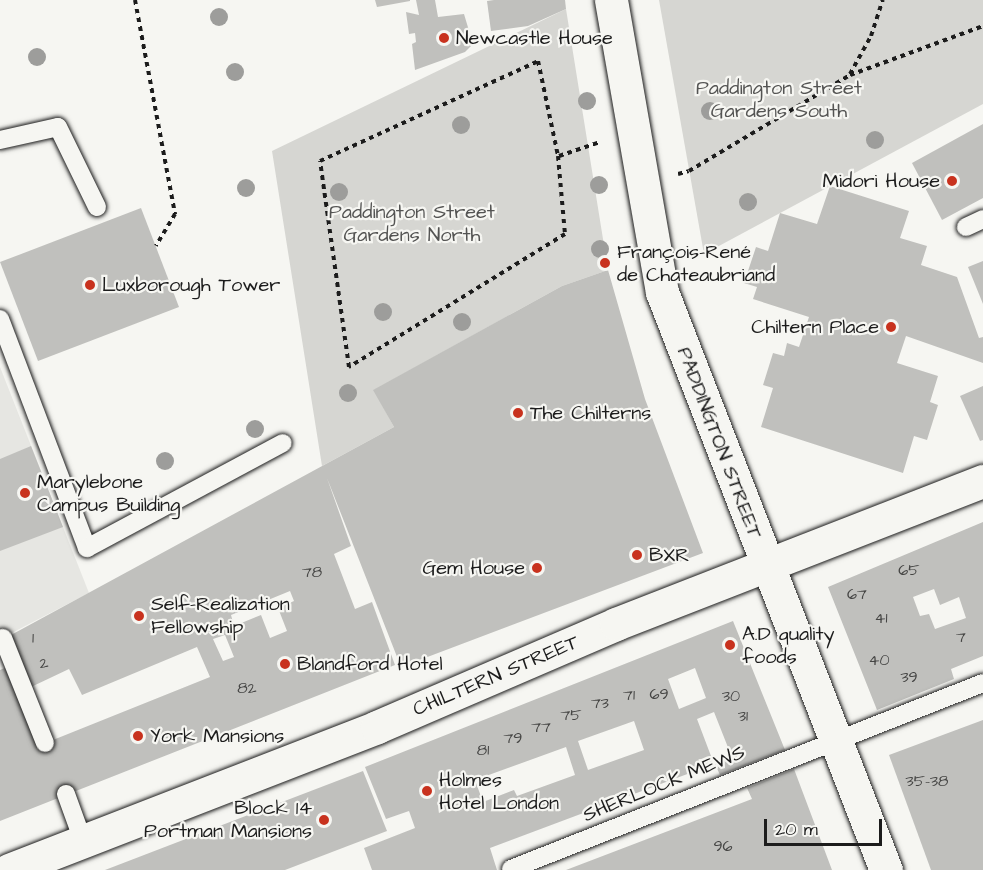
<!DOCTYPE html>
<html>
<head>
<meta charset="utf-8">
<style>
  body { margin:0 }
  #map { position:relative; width:983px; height:870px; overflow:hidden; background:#f6f6f2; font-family:"Architects Daughter",sans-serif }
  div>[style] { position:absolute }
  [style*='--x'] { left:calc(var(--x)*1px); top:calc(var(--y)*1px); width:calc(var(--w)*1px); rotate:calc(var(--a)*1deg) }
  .built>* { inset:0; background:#e6e6e2 }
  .green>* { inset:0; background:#d6d6d2 }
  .building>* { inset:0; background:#c0c0bd; transform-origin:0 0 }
  .path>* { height:4px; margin-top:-2px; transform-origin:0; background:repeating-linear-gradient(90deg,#1c1c1c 0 4.5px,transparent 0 9px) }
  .roads { filter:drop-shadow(0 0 2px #1c1c1c) drop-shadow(0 0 2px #1c1c1c) }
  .lane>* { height:18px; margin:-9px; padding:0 9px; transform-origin:9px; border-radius:9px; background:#f6f6f2 }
  .street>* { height:33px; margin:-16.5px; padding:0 16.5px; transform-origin:16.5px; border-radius:16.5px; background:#f6f6f2 }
  .secondary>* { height:33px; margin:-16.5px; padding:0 16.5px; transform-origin:16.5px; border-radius:16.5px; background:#f6f6f2 }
  .trees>* { width:18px; height:18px; margin:-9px; border-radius:50%; background:#9d9d9b }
  .dots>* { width:16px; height:16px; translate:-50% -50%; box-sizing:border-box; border:3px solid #f6f6f2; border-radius:50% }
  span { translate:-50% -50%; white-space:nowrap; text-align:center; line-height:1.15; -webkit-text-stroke:4.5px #f6f6f2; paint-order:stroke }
  .number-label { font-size:16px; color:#454544 }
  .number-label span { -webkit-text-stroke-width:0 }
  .poi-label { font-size:20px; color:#1c1c1c }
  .left { translate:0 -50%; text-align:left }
  .right { translate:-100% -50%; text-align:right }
  .park-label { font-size:20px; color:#545453 }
  .street-label { font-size:20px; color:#1c1c1c }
  .scale { position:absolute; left:764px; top:819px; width:118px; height:27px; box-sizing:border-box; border:3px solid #1c1c1c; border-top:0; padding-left:8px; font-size:18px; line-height:21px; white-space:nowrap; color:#1c1c1c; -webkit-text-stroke:4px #f6f6f2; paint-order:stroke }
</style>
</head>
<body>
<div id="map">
  <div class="built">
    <div style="clip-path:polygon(0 367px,89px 593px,0 639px)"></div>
  </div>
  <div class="green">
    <div style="clip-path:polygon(659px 0,983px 0,983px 104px,704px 254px)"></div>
    <div style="clip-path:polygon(566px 9px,608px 270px,562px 286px,374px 390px,394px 427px,322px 466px,272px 151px)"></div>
  </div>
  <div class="building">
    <div style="clip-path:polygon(375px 0,410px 0,410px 1px,377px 7px)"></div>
    <div style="clip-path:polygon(416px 0,435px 0,438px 17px,464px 14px,473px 44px,465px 52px,415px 70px,412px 44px,416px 42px,415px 33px,409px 34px,406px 12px,419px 15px)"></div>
    <div style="clip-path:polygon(494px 0,565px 0,566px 9px,528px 26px,491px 31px,487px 1px)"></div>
    <div style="clip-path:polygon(983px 124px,983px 198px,942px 220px,912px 163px)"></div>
    <div style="clip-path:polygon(830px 186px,909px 211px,900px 238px,927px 246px,921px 265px,957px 277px,979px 338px,983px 337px,983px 363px,906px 336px,897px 363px,938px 376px,930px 402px,938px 405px,927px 440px,914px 436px,903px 473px,761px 427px,773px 388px,763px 385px,773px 353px,784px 356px,787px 343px,799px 347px,809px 317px,753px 299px,757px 287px,744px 283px,756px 247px,768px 251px,780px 213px,817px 224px)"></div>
    <div style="left:141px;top:208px;width:106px;height:151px;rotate:69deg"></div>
    <div style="clip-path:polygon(983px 261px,983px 304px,968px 267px)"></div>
    <div style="clip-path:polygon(evenodd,608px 270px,645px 399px,703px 553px,401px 667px,327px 478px,351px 546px,334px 554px,355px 609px,372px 602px,395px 665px,0 821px,0 670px,7px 667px,38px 746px,210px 677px,197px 647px,82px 695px,69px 669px,31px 687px,11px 635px,394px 427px,373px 390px,562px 286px,608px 270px,290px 591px,294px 601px,278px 608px,287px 631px,270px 638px,261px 615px,234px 626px,231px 615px,290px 591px,608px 270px,225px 635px,234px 657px,223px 661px,213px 639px,225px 635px)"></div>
    <div style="clip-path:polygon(983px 386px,983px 440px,980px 441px,960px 396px)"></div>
    <div style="clip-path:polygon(31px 446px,63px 527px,0 551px,0 459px)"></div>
    <div style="clip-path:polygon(evenodd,983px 522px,983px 656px,951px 669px,954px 679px,877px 710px,828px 587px,983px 522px,934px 589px,940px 605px,959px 597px,966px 618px,935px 629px,929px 614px,920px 616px,913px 597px,934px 589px)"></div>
    <div style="clip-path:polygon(evenodd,733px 621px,785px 750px,720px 775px,715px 764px,741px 754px,731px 755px,714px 712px,697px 719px,714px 764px,490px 848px,497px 870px,372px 870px,364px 848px,415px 828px,409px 811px,386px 819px,365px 767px,733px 621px,695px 668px,706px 698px,679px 709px,668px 679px,695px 668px,733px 621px,634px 721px,644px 750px,588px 770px,578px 741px,634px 721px,733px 621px,566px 747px,575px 775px,517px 796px,514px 790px,483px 802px,475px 780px,566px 747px)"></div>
    <div style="clip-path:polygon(983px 720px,983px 870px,931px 870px,889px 755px)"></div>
    <div style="clip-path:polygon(794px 769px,832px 870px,566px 870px,752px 799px,747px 788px)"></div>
    <div style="clip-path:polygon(363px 771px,387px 831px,285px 870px,105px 870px)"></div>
  </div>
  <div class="path">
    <div style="--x:135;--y:0;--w:218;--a:79.4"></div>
    <div style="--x:175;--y:214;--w:37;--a:121"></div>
    <div style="--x:538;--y:61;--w:97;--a:78.1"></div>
    <div style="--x:558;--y:156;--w:78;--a:84.9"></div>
    <div style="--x:565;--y:234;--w:254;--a:148.4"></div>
    <div style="--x:349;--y:367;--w:208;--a:-98"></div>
    <div style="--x:320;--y:161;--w:240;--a:-24.6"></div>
    <div style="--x:850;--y:74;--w:43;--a:-61.1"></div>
    <div style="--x:871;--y:36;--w:38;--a:-72"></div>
    <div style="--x:559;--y:156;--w:43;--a:-18.9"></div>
    <div style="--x:678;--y:174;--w:11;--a:-15"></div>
    <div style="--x:689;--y:171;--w:187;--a:-30.8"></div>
    <div style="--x:850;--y:75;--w:142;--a:-20.2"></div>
  </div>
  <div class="roads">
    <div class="lane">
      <div style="--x:0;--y:140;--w:59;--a:-12.6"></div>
      <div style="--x:58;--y:127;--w:89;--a:64"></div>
      <div style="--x:966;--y:227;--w:19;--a:-25"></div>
      <div style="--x:0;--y:319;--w:245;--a:69.2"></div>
      <div style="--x:87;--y:548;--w:222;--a:-28.2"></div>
      <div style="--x:3;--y:638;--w:113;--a:68.2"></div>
      <div style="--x:66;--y:794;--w:50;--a:70.1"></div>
      <div style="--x:511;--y:869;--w:507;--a:-21.51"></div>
    </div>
    <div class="street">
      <div style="--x:9;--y:870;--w:395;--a:-21.2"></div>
      <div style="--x:377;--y:727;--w:260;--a:-23.3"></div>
      <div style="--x:616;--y:624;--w:394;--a:-21.3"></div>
    </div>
    <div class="secondary">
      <div style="--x:611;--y:0;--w:296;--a:80.1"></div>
      <div style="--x:662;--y:292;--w:620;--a:68.82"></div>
    </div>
  </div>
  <div class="trees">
    <div style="left:219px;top:17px"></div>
    <div style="left:37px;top:57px"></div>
    <div style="left:235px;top:72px"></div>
    <div style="left:587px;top:101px"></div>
    <div style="left:710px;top:111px"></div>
    <div style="left:461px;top:125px"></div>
    <div style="left:875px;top:140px"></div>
    <div style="left:599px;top:185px"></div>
    <div style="left:246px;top:188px"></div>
    <div style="left:339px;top:192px"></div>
    <div style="left:748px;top:202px"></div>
    <div style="left:600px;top:249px"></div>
    <div style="left:383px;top:312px"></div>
    <div style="left:462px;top:322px"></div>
    <div style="left:348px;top:393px"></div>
    <div style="left:255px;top:429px"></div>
    <div style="left:165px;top:461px"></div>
  </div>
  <div class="dots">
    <div style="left:444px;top:38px;background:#c8321e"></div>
    <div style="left:952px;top:181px;background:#c8321e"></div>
    <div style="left:605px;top:263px;background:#c8321e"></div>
    <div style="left:90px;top:285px;background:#c8321e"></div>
    <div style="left:891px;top:327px;background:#c8321e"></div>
    <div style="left:518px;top:413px;background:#c8321e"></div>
    <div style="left:25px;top:493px;background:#c8321e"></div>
    <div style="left:637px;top:555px;background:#c8321e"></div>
    <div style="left:537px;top:568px;background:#c8321e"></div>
    <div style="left:139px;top:616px;background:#c8321e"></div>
    <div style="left:730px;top:645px;background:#c8321e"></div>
    <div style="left:285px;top:664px;background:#c8321e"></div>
    <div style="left:138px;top:736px;background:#c8321e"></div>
    <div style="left:427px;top:791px;background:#c8321e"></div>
    <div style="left:324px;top:820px;background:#c8321e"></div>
  </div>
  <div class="number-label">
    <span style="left:909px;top:570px">65</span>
    <span style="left:312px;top:572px">78</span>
    <span style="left:857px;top:594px">67</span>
    <span style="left:881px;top:618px">41</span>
    <span style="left:961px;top:637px">7</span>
    <span style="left:33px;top:638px">1</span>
    <span style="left:879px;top:660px">40</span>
    <span style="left:44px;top:663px">2</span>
    <span style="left:909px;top:677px">39</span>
    <span style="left:247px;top:688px">82</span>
    <span style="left:659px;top:694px">69</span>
    <span style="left:629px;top:695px">71</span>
    <span style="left:731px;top:696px">30</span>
    <span style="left:600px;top:703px">73</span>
    <span style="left:571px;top:715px">75</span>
    <span style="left:743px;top:716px">31</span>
    <span style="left:541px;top:727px">77</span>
    <span style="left:513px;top:738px">79</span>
    <span style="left:483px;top:750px">81</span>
    <span style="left:927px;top:781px">35-38</span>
    <span style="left:723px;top:846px">96</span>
  </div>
  <div class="poi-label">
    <span class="left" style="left:456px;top:38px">Newcastle House</span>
    <span class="right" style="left:940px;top:181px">Midori House</span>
    <span class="left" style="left:617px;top:264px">François-René<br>de Chateaubriand</span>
    <span class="left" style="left:102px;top:285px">Luxborough Tower</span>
    <span class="right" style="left:879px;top:327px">Chiltern Place</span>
    <span class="left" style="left:530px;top:413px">The Chilterns</span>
    <span class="left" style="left:37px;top:494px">Marylebone<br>Campus Building</span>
    <span class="left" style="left:649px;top:555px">BXR</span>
    <span class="right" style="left:525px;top:568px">Gem House</span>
    <span class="left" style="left:151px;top:616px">Self-Realization<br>Fellowship</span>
    <span class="left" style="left:742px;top:646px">A.D quality<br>foods</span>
    <span class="left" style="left:297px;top:664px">Blandford Hotel</span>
    <span class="left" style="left:150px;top:736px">York Mansions</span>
    <span class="left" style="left:439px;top:792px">Holmes<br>Hotel London</span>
    <span class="right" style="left:312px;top:820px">Block 14<br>Portman Mansions</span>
  </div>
  <div class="park-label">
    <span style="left:779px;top:100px">Paddington Street<br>Gardens South</span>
    <span style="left:412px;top:224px">Paddington Street<br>Gardens North</span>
  </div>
  <div class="street-label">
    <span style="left:719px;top:443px;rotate:69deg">PADDINGTON STREET</span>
    <span style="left:496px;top:676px;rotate:-23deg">CHILTERN STREET</span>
    <span style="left:664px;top:784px;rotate:-22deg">SHERLOCK MEWS</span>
  </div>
  <div class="scale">20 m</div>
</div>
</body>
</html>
